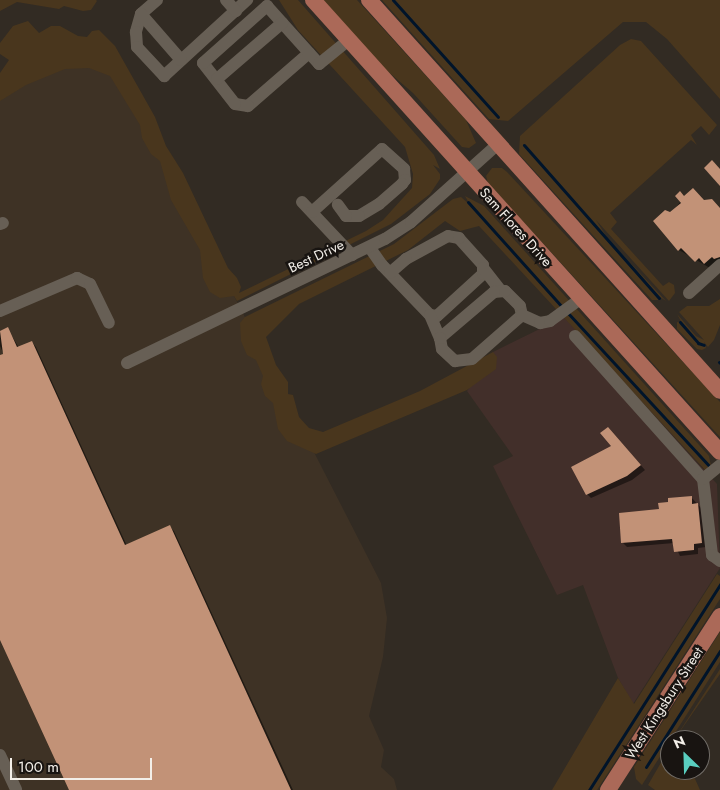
<!DOCTYPE html>
<html>
<head>
<meta charset="utf-8">
<style>
  body { margin:0 }
  #map { position:relative; width:720px; height:790px; overflow:hidden; background:#322b23; font-family:Jost,sans-serif }
  div>[style] { position:absolute }
  [style*='--x'] { left:calc(var(--x)*1px); top:calc(var(--y)*1px); width:calc(var(--w)*1px); rotate:calc(var(--a)*1deg) }
  .commercial>* { inset:0; background:#422f2a }
  .built>* { inset:0; background:#3e3225 }
  .green>* { inset:0; background:#49361d }
  .shadow>* { inset:0; background:#0007 }
  .stream>* { height:3px; margin:-1.5px; padding:0 1.5px; transform-origin:1.5px; border-radius:1.5px; background:#00142a }
  .building>* { inset:0; background:#c29277 }
  .minor>* { height:12px; margin:-6px; padding:0 6px; transform-origin:6px; border-radius:6px; background:#675f55 }
  .major>* { height:16px; margin:-8px; padding:0 8px; transform-origin:8px; border-radius:8px; background:#ab6958 }
  span { translate:-50% -50%; white-space:nowrap; text-align:center; line-height:1.15; -webkit-text-stroke:5px #181411; paint-order:stroke }
  .street-label { font-size:14px; color:#f3efe9 }
  .north { position:absolute; left:660px; top:730px; width:50px; height:50px; box-sizing:border-box; background:#181411; border:1px solid #706c67; border-radius:50%; rotate:336deg; font-size:14px; font-weight:700; line-height:20px; text-align:center; color:#f3efe9 }
  .north::after { content:''; display:block; margin:auto; width:18px; height:22px; background:#59cebf; clip-path:polygon(50% 0,100% 100%,50% 72%,0 100%) }
  .scale { position:absolute; left:10px; top:758px; width:142px; height:22px; box-sizing:border-box; border:2px solid #f3efe9; border-top:0; padding-left:6px; font-size:15px; line-height:18px; white-space:nowrap; color:#f3efe9; -webkit-text-stroke:4px #181411; paint-order:stroke }
</style>
</head>
<body>
<div id="map">
  <div class="commercial">
    <div style="clip-path:polygon(564px 317px,717px 484px,720px 568px,633px 704px,618px 678px,583px 585px,557px 595px,493px 466px,513px 456px,467px 391px,493px 352px)"></div>
  </div>
  <div class="built">
    <div style="clip-path:polygon(103px 40px,381px 583px,387px 618px,383px 657px,369px 716px,384px 750px,381px 767px,394px 779px,397px 790px,0 790px,0 87px)"></div>
  </div>
  <div class="green">
    <div style="clip-path:polygon(0 0,96px 0,97px 1px,91px 10px,83px 11px,64px 6px,59px 9px,17px 2px,0 11px)"></div>
    <div style="clip-path:polygon(279px 0,298px 0,434px 155px,440px 169px,433px 165px,440px 174px,440px 179px,430px 194px,391px 224px,237px 301px,234px 296px,220px 298px,210px 292px,203px 278px,200px 250px,171px 200px,160px 161px,151px 154px,142px 138px,140px 125px,110px 76px,89px 68px,65px 69px,26px 85px,0 101px,0 73px,9px 60px,0 54px,0 43px,13px 26px,28px 21px,39px 33px,51px 26px,60px 26px,78px 36px,87px 37px,92px 31px,99px 30px,115px 46px,155px 117px,166px 146px,183px 173px,228px 268px,237px 278px,241px 287px,239px 293px,366px 231px,383px 220px,412px 188px,413px 174px,405px 147px,298px 30px)"></div>
    <div style="clip-path:polygon(323px 0,357px 0,466px 120px,476px 143px,469px 148px,462px 147px,413px 93px,385px 69px)"></div>
    <div style="clip-path:polygon(382px 0,720px 0,720px 99px,667px 39px,646px 22px,623px 22px,508px 121px,489px 119px)"></div>
    <div style="clip-path:polygon(631px 39px,641px 41px,717px 125px,709px 135px,701px 126px,691px 135px,697px 145px,691px 140px,610px 213px,617px 222px,611px 229px,663px 286px,669px 282px,674px 285px,675px 293px,669px 301px,596px 220px,608px 239px,666px 301px,657px 295px,659px 300px,652px 300px,519px 154px,520px 136px,620px 45px)"></div>
    <div style="clip-path:polygon(492px 168px,502px 168px,507px 172px,720px 402px,720px 437px,488px 183px,486px 176px)"></div>
    <div style="clip-path:polygon(465px 196px,484px 206px,709px 456px,711px 466px,706px 471px,479px 226px,460px 231px,445px 221px,408px 250px,299px 304px,266px 337px,276px 365px,288px 382px,288px 394px,293px 395px,299px 417px,309px 428px,323px 432px,420px 391px,493px 352px,497px 357px,496px 369px,467px 390px,316px 454px,287px 441px,278px 429px,273px 403px,265px 396px,261px 384px,263px 376px,256px 360px,247px 355px,241px 341px,240px 323px,245px 317px,394px 244px,453px 199px,461px 197px,470px 205px)"></div>
    <div style="clip-path:polygon(720px 299px,720px 325px,714px 340px,708px 347px,704px 342px,706px 348px,702px 350px,697px 349px,677px 329px,677px 322px,682px 323px,677px 314px,696px 336px,704px 340px,679px 312px,687px 306px,709px 306px)"></div>
    <div style="clip-path:polygon(717px 574px,720px 576px,720px 599px,597px 790px,552px 790px,618px 678px,634px 704px)"></div>
    <div style="clip-path:polygon(720px 632px,720px 662px,642px 785px,636px 779px,634px 767px)"></div>
    <div style="clip-path:polygon(720px 669px,720px 674px,674px 740px)"></div>
    <div style="clip-path:polygon(670px 747px,670px 770px,691px 770px,700px 790px,655px 790px,648px 785px)"></div>
  </div>
  <div class="shadow">
    <div style="clip-path:polygon(684px 197px,720px 209px,720px 262px,710px 268px,679px 250px,671px 214px)"></div>
    <div style="clip-path:polygon(8px 329px,19px 348px,32px 342px,36px 347px,127px 546px,169px 526px,174px 531px,293px 790px,70px 790px,0 638px,0 357px,4px 355px,0 346px,0 333px)"></div>
    <div style="clip-path:polygon(612px 433px,645px 470px,632px 480px,591px 498px,587px 494px,613px 447px)"></div>
    <div style="clip-path:polygon(691px 497px,702px 509px,706px 547px,698px 548px,698px 554px,680px 556px,674px 543px,627px 547px,623px 543px,660px 510px)"></div>
  </div>
  <div class="stream">
    <div style="--x:393;--y:0;--w:157;--a:48.1"></div>
    <div style="--x:524;--y:145;--w:204;--a:48.6"></div>
    <div style="--x:468;--y:202;--w:142;--a:48.1"></div>
    <div style="--x:567;--y:312;--w:209;--a:47.3"></div>
    <div style="--x:680;--y:322;--w:28;--a:49"></div>
    <div style="--x:698;--y:343;--w:6;--a:18"></div>
    <div style="--x:719;--y:362;--w:1;--a:45"></div>
    <div style="--x:646;--y:767;--w:138;--a:-57.5"></div>
    <div style="--x:589;--y:790;--w:244;--a:-57.5"></div>
  </div>
  <div class="building">
    <div style="clip-path:polygon(712px 160px,720px 169px,720px 186px,704px 168px)"></div>
    <div style="clip-path:polygon(693px 188px,704px 200px,712px 199px,720px 208px,720px 257px,714px 259px,712px 257px,704px 264px,699px 258px,695px 262px,681px 248px,678px 251px,653px 221px,665px 210px,670px 212px,681px 203px,675px 196px,680px 191px,684px 196px)"></div>
    <div style="clip-path:polygon(8px 327px,17px 347px,32px 341px,125px 545px,170px 525px,291px 790px,69px 790px,0 640px,0 355px,3px 354px,0 331px)"></div>
    <div style="clip-path:polygon(608px 427px,641px 465px,627px 476px,586px 495px,571px 467px,611px 446px,600px 433px)"></div>
    <div style="clip-path:polygon(692px 496px,692px 504px,698px 503px,702px 543px,694px 544px,694px 550px,674px 552px,672px 539px,621px 543px,619px 513px,659px 509px,658px 503px,668px 502px,668px 498px)"></div>
  </div>
  <div class="minor">
    <div style="--x:157;--y:0;--w:21;--a:139"></div>
    <div style="--x:141;--y:14;--w:19;--a:106"></div>
    <div style="--x:136;--y:32;--w:15;--a:86"></div>
    <div style="--x:137;--y:47;--w:40;--a:47"></div>
    <div style="--x:164;--y:76;--w:113;--a:-42.5"></div>
    <div style="--x:226;--y:0;--w:15;--a:48"></div>
    <div style="--x:141;--y:14;--w:61;--a:49"></div>
    <div style="--x:309;--y:53;--w:81;--a:139"></div>
    <div style="--x:248;--y:106;--w:13;--a:-171"></div>
    <div style="--x:235;--y:104;--w:52;--a:-128"></div>
    <div style="--x:203;--y:63;--w:86;--a:-41.7"></div>
    <div style="--x:267;--y:6;--w:78;--a:48.1"></div>
    <div style="--x:319;--y:64;--w:38;--a:-39"></div>
    <div style="--x:217;--y:79;--w:86;--a:-40.7"></div>
    <div style="--x:302;--y:202;--w:73;--a:46.7"></div>
    <div style="--x:312;--y:212;--w:94;--a:-42"></div>
    <div style="--x:382;--y:149;--w:30;--a:42"></div>
    <div style="--x:404;--y:169;--w:11;--a:85"></div>
    <div style="--x:405;--y:180;--w:5;--a:127"></div>
    <div style="--x:402;--y:184;--w:30;--a:139"></div>
    <div style="--x:379;--y:204;--w:23;--a:149"></div>
    <div style="--x:359;--y:216;--w:13;--a:180"></div>
    <div style="--x:346;--y:216;--w:14;--a:-126"></div>
    <div style="--x:0;--y:224;--w:3;--a:-18"></div>
    <div style="--x:370;--y:248;--w:21;--a:55"></div>
    <div style="--x:382;--y:265;--w:69;--a:46.2"></div>
    <div style="--x:430;--y:315;--w:7;--a:8"></div>
    <div style="--x:437;--y:316;--w:62;--a:-42.4"></div>
    <div style="--x:483;--y:274;--w:9;--a:-90"></div>
    <div style="--x:483;--y:265;--w:36;--a:-132"></div>
    <div style="--x:459;--y:238;--w:11;--a:-170"></div>
    <div style="--x:448;--y:236;--w:48;--a:151.3"></div>
    <div style="--x:406;--y:259;--w:21;--a:139"></div>
    <div style="--x:483;--y:268;--w:28;--a:52"></div>
    <div style="--x:689;--y:293;--w:42;--a:-42.1"></div>
    <div style="--x:0;--y:311;--w:84;--a:-23.2"></div>
    <div style="--x:77;--y:278;--w:14;--a:25"></div>
    <div style="--x:90;--y:284;--w:43;--a:64"></div>
    <div style="--x:430;--y:315;--w:25;--a:67"></div>
    <div style="--x:522;--y:315;--w:9;--a:-103"></div>
    <div style="--x:520;--y:306;--w:21;--a:-135"></div>
    <div style="--x:505;--y:291;--w:11;--a:175"></div>
    <div style="--x:494;--y:292;--w:71;--a:139.6"></div>
    <div style="--x:440;--y:338;--w:11;--a:80"></div>
    <div style="--x:442;--y:349;--w:18;--a:43"></div>
    <div style="--x:455;--y:361;--w:17;--a:-7"></div>
    <div style="--x:472;--y:359;--w:67;--a:-41.3"></div>
    <div style="--x:522;--y:315;--w:20;--a:24"></div>
    <div style="--x:540;--y:323;--w:10;--a:-11"></div>
    <div style="--x:550;--y:321;--w:37;--a:-36"></div>
    <div style="--x:575;--y:336;--w:192;--a:48.2"></div>
    <div style="--x:703;--y:479;--w:77;--a:83.2"></div>
    <div style="--x:712;--y:555;--w:10;--a:37"></div>
    <div style="--x:127;--y:363;--w:286;--a:-25.7"></div>
    <div style="--x:385;--y:239;--w:31;--a:-33"></div>
    <div style="--x:411;--y:222;--w:117;--a:-41.9"></div>
    <div style="--x:703;--y:479;--w:22;--a:-39"></div>
    <div style="--x:0;--y:755;--w:38;--a:65"></div>
  </div>
  <div class="major">
    <div style="--x:313;--y:0;--w:608;--a:48"></div>
    <div style="--x:369;--y:0;--w:525;--a:48.09"></div>
    <div style="--x:608;--y:790;--w:207;--a:-57.2"></div>
  </div>
  <div class="street-label">
    <span style="left:516px;top:227px;rotate:48deg">Sam Flores Drive</span>
    <span style="left:316px;top:256px;rotate:-25deg">Best Drive</span>
    <span style="left:664px;top:703px;rotate:-57deg">West Kingsbury Street</span>
  </div>
  <div class="north">N</div>
  <div class="scale">100 m</div>
</div>
</body>
</html>
